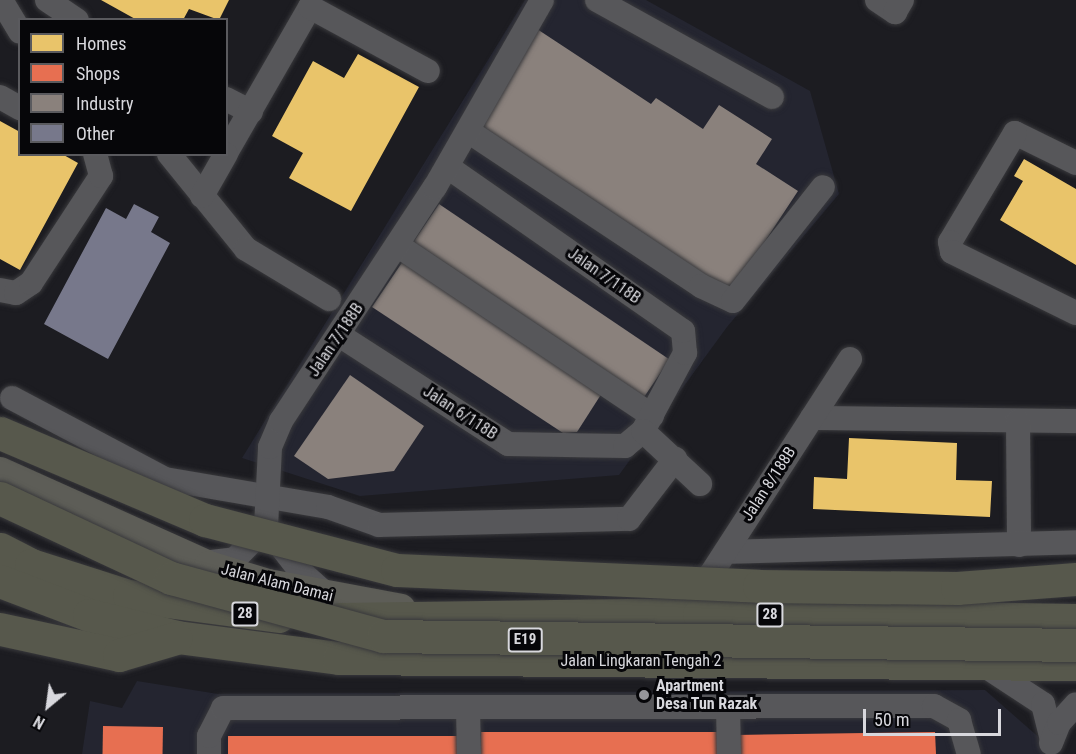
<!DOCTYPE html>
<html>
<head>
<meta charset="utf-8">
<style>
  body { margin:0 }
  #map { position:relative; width:1076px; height:754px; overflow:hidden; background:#1c1c21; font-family:"Roboto Condensed",sans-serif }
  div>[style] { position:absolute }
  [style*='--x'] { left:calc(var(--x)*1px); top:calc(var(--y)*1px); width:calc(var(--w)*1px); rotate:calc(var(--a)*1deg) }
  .built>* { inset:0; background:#242530 }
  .homes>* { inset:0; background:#e9c46a }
  .shops>* { inset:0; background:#e76f51; transform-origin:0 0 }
  .industry>* { inset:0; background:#8a817c; transform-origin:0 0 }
  .building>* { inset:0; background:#77788b }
  .roads { filter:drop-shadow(0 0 2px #39393c) drop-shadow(0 0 2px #39393c) }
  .minor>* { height:24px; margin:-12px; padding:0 12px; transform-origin:12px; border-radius:12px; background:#57575a }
  .major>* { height:30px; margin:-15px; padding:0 15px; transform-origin:15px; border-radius:15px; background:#5d5d57 }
  .highway>* { height:33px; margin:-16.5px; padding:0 16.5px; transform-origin:16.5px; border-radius:16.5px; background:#57584c }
  .bridges { filter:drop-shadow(0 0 2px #39393c) drop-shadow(0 0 2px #39393c) }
  .highway-bridge>* { height:33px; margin:-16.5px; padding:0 16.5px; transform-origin:16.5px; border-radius:16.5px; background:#57584c }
  .dots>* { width:16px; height:16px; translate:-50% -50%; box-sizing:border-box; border:3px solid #060609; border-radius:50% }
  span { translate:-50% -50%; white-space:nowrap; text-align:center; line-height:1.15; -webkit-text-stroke:6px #060609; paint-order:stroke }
  .shield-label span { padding:2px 4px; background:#060609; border:2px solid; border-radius:4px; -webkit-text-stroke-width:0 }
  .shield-label { font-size:15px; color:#d8d8dd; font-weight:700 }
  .street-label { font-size:16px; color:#d8d8dd }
  .poi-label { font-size:16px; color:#d8d8dd; font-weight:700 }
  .left { translate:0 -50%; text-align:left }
  .legend { position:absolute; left:18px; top:18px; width:210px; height:138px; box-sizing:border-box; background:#060609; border:2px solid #5a5a5e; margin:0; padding:8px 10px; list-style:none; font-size:18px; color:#d8d8dd }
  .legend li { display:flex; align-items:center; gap:12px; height:30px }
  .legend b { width:30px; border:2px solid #5a5a5e }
  .north { position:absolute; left:18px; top:676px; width:60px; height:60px; -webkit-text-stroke:4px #060609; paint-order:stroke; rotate:209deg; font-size:16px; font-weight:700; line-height:24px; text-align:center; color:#d8d8dd }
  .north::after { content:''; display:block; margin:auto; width:21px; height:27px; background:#d8d8dd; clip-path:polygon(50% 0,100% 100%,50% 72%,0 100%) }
  .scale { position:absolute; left:863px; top:709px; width:138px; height:27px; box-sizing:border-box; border:3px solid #d8d8dd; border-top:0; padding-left:8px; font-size:18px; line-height:21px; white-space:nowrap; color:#d8d8dd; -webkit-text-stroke:4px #060609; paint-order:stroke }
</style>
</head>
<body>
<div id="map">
  <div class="built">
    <div style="clip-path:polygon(525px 0,646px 0,810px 91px,839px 194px,727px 327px,619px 475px,360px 496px,242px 458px)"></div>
    <div style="clip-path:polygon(137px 681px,218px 694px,985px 690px,1058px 754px,82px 754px,90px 701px,122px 708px)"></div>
  </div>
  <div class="homes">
    <div style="clip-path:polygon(101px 0,229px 0,219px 20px,189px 9px,183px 20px,137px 20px)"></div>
    <div style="clip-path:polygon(358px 54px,419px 87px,351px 211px,289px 178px,303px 153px,272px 136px,313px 61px,344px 78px)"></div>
    <div style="clip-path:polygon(0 121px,20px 132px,20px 154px,62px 154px,78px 163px,20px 270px,0 259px)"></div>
    <div style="clip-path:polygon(1024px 159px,1076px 189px,1076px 265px,1000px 220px,1023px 181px,1014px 176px)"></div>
    <div style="clip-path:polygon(849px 438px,957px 443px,956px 480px,992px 481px,990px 517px,813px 509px,814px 477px,847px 479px)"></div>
  </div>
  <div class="shops">
    <div style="left:103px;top:726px;width:60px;height:28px;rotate:1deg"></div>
    <div style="left:720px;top:732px;width:22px;height:239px;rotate:90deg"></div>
    <div style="clip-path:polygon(935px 732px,936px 754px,736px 754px,736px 735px)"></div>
    <div style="left:228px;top:736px;width:237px;height:18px"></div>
  </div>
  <div class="industry">
    <div style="clip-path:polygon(537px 29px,651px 104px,656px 98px,703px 129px,719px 105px,772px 139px,756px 164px,798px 191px,731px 293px,475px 125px)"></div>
    <div style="left:439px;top:204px;width:278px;height:54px;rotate:34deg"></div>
    <div style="clip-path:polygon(403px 261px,602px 393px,577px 432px,563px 433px,372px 307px)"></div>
    <div style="clip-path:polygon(350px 375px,424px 426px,394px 471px,328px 479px,294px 456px)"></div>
  </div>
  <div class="building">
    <div style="clip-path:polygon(134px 204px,159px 217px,151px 232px,170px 243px,108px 359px,44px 324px,106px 208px,126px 219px)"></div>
  </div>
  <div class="roads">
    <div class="minor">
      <div style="--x:1;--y:0;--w:37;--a:59"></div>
      <div style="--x:47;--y:0;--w:36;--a:34"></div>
      <div style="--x:597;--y:0;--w:200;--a:29"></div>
      <div style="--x:877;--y:0;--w:22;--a:34"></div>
      <div style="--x:895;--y:12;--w:14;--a:-60"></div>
      <div style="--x:0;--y:97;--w:23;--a:29"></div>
      <div style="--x:226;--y:99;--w:28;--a:27"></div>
      <div style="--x:468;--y:131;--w:280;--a:33.6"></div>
      <div style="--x:701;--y:286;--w:35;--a:25"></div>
      <div style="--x:733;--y:301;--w:145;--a:-51.7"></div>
      <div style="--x:226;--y:153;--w:168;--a:-60.1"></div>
      <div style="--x:310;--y:7;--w:134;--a:28.5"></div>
      <div style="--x:169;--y:154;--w:122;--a:51"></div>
      <div style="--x:246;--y:249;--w:97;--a:31.1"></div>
      <div style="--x:1076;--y:163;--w:68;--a:-153.8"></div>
      <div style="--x:1015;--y:133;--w:127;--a:120.8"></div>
      <div style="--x:950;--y:242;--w:10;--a:79"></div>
      <div style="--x:952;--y:252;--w:138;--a:26.2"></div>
      <div style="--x:202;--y:196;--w:48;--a:-60.3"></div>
      <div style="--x:397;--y:245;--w:307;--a:33.8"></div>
      <div style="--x:0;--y:290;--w:16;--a:11"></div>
      <div style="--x:16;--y:293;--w:18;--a:-34"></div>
      <div style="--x:31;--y:283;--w:128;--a:-56.8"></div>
      <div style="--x:101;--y:176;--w:23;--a:-105"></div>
      <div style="--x:339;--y:335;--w:201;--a:32.8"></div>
      <div style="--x:508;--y:444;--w:117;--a:1"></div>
      <div style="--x:625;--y:446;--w:23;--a:-40"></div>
      <div style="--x:643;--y:431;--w:89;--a:-61.7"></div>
      <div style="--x:685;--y:353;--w:22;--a:-95"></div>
      <div style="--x:683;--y:331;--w:287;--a:-145.1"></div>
      <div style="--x:12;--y:398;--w:173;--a:27.9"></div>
      <div style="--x:165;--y:479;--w:165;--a:9.7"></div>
      <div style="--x:328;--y:507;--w:54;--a:19.4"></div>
      <div style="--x:379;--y:525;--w:250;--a:-1.4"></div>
      <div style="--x:629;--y:519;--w:76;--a:-52.5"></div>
      <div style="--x:812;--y:418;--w:264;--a:0.7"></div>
      <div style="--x:1018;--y:421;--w:124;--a:89.5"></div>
      <div style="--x:643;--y:431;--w:78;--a:42.9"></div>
      <div style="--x:726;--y:552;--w:350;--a:-1.6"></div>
      <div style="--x:203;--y:563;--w:32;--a:-7"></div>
      <div style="--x:235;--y:559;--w:45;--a:-45.9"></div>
      <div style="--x:329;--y:597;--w:39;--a:-138"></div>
      <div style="--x:300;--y:571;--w:56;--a:-127.7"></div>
      <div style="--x:266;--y:527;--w:80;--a:-87.1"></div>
      <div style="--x:270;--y:447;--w:28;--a:-67"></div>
      <div style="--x:281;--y:421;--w:280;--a:-56.7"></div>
      <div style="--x:435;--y:187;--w:215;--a:-60.2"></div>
      <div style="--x:704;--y:597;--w:24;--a:-73"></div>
      <div style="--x:711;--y:574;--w:256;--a:-57.1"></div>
      <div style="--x:982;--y:664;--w:73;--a:33.3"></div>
      <div style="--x:1043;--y:704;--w:37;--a:76"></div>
      <div style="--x:728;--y:707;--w:47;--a:88.8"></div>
      <div style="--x:468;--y:708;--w:46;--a:88.8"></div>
      <div style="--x:1051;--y:743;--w:22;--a:-68"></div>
      <div style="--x:1059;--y:723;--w:25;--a:-48"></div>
      <div style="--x:209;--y:754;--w:18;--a:-90"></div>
      <div style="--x:209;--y:736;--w:31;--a:-63"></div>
      <div style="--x:223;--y:708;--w:711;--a:-0.16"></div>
      <div style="--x:934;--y:706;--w:29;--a:29"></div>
      <div style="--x:959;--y:720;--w:35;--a:74"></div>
    </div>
    <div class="major">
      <div style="--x:0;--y:472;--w:229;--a:24.2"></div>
      <div style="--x:209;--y:566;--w:62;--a:17"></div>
      <div style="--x:268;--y:584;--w:135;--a:10.6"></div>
    </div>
    <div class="highway">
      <div style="--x:0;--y:549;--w:35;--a:27"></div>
      <div style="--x:31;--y:565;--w:103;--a:17.6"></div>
      <div style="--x:129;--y:596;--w:151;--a:7.6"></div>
      <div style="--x:0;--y:581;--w:95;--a:20.9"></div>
      <div style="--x:89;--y:615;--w:91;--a:14"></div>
      <div style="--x:177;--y:637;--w:163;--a:7.4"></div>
      <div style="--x:339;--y:658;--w:737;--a:0.47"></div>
      <div style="--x:340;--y:619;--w:359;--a:-0.8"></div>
      <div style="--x:699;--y:614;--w:377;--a:0.9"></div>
      <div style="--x:0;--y:629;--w:122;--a:12.3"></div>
      <div style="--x:119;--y:655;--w:59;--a:-16.6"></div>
    </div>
  </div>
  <div class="bridges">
    <div class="highway-bridge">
      <div style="--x:0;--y:433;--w:223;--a:23"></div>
      <div style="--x:205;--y:520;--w:198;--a:14.6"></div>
      <div style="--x:397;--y:570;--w:362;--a:2.5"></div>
      <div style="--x:759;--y:586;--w:198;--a:0.6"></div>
      <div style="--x:957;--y:588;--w:119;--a:-4.3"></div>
      <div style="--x:0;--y:498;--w:189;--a:25.1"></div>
      <div style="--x:171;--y:578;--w:220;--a:15.3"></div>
      <div style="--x:383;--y:636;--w:693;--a:0.74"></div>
    </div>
  </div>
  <div class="dots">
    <div style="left:644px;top:695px;background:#96969b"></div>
  </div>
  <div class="shield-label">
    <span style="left:245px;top:614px">28</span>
    <span style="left:770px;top:615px">28</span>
    <span style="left:525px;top:640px">E19</span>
  </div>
  <div class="street-label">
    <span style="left:604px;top:276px;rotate:35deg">Jalan 7/118B</span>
    <span style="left:336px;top:340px;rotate:-56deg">Jalan 7/188B</span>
    <span style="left:460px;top:413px;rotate:33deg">Jalan 6/118B</span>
    <span style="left:769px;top:484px;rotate:-57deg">Jalan 8/188B</span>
    <span style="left:277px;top:583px;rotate:14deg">Jalan Alam Damai</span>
    <span style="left:641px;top:661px">Jalan Lingkaran Tengah 2</span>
  </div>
  <div class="poi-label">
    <span class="left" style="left:656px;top:695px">Apartment<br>Desa Tun Razak</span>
  </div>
  <ul class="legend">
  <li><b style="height:16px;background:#e9c46a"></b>Homes</li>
  <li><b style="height:16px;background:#e76f51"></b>Shops</li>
  <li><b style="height:16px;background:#8a817c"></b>Industry</li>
  <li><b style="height:16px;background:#77788b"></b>Other</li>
  </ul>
  <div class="north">N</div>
  <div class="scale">50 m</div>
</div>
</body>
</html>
